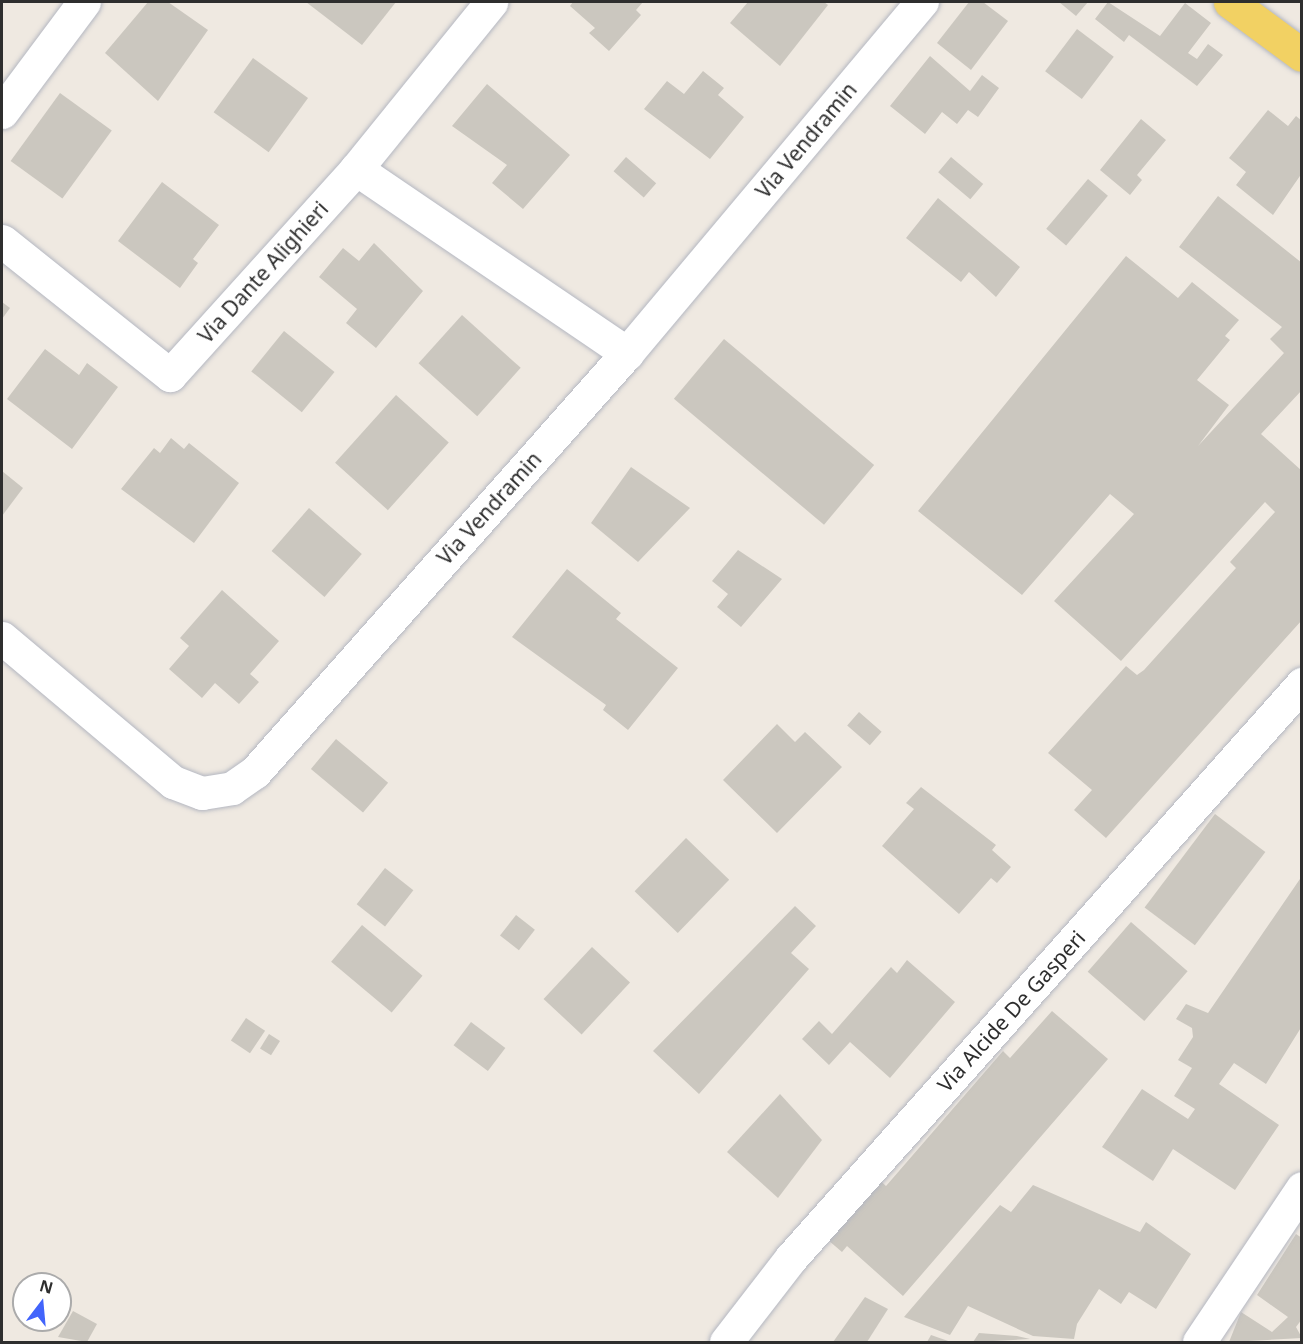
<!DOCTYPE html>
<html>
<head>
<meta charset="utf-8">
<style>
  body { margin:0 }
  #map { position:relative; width:1303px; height:1344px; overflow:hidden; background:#efe9e1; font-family:"Noto Sans",sans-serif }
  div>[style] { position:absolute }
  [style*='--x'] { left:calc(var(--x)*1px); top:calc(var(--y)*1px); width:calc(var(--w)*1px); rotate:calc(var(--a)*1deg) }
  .building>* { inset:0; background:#cbc7bf; transform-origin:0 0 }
  .roads { filter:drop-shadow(0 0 2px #b4b7c1) drop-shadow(0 0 2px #b4b7c1) }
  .minor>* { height:33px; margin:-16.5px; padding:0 16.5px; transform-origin:16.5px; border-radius:16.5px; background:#fff }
  .major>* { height:33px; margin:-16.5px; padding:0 16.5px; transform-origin:16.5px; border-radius:16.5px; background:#f2d163 }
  span { translate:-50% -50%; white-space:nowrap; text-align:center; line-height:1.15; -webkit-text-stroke:4.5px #fff; paint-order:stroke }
  .street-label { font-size:21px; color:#2e2e2e }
  .frame { position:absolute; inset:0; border:3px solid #2e2e2e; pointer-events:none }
  .north { position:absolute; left:12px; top:1272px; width:60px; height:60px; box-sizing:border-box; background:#fff; border:2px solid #ababab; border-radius:50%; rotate:16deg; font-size:16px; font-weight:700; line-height:24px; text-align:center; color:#2e2e2e }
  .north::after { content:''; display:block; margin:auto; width:21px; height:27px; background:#4264fb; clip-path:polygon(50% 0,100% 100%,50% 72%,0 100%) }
</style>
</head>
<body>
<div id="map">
  <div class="building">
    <div style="clip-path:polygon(148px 2px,168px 2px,208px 30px,158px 101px,105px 53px)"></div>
    <div style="clip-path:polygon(306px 2px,396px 2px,362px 45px)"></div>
    <div style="clip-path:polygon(573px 2px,643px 2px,636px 10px,641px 15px,609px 51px,589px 33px,595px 28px,570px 6px)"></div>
    <div style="clip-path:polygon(748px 2px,824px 2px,828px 5px,780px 66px,730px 23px)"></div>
    <div style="clip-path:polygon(969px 2px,983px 2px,1008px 21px,971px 70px,937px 43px)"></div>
    <div style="clip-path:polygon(1059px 2px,1088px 2px,1076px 16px)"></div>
    <div style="clip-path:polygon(1108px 2px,1160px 36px,1185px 3px,1211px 23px,1188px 53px,1197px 59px,1208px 44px,1223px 55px,1197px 86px,1129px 35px,1124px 42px,1095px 19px)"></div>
    <div style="left:1077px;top:29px;width:46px;height:53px;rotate:37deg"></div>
    <div style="clip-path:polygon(930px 56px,970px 91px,982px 75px,999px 88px,978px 117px,968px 110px,957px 124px,942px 112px,925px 134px,890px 106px)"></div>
    <div style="left:253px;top:58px;width:68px;height:67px;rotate:36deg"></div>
    <div style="clip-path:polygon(703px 71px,724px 88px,718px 95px,744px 117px,710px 159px,644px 109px,667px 81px,684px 94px)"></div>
    <div style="clip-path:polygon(487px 84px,570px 155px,523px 209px,492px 183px,507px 165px,452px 126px)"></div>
    <div style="left:60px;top:93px;width:64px;height:84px;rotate:36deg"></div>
    <div style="clip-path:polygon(1268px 110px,1288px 126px,1296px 116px,1302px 121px,1302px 173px,1273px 215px,1236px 185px,1246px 172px,1229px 158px)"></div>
    <div style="clip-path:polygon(1141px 119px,1166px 140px,1137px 175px,1142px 180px,1130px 195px,1100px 170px)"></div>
    <div style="left:626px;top:157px;width:40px;height:19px;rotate:41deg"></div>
    <div style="left:951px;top:157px;width:42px;height:20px;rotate:40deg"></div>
    <div style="left:1088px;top:179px;width:26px;height:65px;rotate:40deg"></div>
    <div style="clip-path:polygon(162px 182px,219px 225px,193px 259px,198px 263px,180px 288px,118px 241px)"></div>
    <div style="clip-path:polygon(1218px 196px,1302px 263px,1302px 390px,1261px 434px,1302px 471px,1302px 620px,1106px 838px,1074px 810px,1092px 790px,1048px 753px,1126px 666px,1137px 675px,1144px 670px,1236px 568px,1230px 562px,1275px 512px,1265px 502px,1121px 661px,1054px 601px,1134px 514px,1110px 494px,1022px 595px,918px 511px,1126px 256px,1178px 298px,1192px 282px,1239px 320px,1225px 336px,1230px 340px,1197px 380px,1229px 405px,1198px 446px,1284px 353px,1270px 339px,1282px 327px,1179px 247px)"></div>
    <div style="clip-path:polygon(938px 198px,1020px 267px,996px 297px,969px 272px,961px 282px,906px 238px)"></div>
    <div style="clip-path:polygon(374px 243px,423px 291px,376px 348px,346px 323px,357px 309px,319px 277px,343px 248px,359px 261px)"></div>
    <div style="clip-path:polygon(2px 302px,10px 308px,2px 319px)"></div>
    <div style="left:462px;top:315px;width:79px;height:65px;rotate:42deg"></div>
    <div style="left:284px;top:331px;width:65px;height:52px;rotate:39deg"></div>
    <div style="left:724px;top:339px;width:196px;height:78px;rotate:40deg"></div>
    <div style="clip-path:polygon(45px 349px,79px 375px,87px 363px,118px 387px,72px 449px,7px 399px)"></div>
    <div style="left:396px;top:395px;width:71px;height:91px;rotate:42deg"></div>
    <div style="clip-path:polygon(171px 438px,184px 449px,189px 443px,239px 483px,194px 543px,121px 489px,154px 448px,160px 453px)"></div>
    <div style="clip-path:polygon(631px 467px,690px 508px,638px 562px,591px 523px)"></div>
    <div style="clip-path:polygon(2px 471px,23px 488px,2px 516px)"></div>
    <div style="left:309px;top:508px;width:70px;height:57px;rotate:41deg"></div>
    <div style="clip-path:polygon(738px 550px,782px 579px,741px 627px,717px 607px,728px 594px,712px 581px)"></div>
    <div style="clip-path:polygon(567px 569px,621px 613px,616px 619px,678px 668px,628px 730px,603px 710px,606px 705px,512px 637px)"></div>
    <div style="clip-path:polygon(222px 590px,279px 641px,250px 674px,259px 682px,239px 704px,215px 683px,202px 698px,169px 669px,189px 646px,180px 638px)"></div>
    <div style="left:859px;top:712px;width:30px;height:18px;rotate:41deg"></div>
    <div style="clip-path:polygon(777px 724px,795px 742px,805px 732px,842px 767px,777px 833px,723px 780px)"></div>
    <div style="left:336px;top:739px;width:68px;height:39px;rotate:40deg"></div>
    <div style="clip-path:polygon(921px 787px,996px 845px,992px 850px,1011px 867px,997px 883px,991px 878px,959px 914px,882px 846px,914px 809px,906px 803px)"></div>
    <div style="left:1215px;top:814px;width:63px;height:117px;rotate:37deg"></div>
    <div style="left:686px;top:838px;width:60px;height:74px;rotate:44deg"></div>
    <div style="left:385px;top:868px;width:36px;height:46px;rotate:38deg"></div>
    <div style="clip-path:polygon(1302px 876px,1302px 1026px,1266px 1084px,1234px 1063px,1219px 1084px,1279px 1125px,1235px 1190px,1173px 1149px,1153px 1181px,1102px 1147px,1142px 1089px,1188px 1119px,1195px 1109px,1174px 1096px,1192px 1068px,1178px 1060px,1193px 1037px,1192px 1028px,1176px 1019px,1186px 1004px,1208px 1013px)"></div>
    <div style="clip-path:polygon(795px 906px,816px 926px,791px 953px,809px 969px,699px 1094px,653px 1051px)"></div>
    <div style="left:516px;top:915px;width:24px;height:26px;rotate:38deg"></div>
    <div style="left:1131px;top:922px;width:75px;height:66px;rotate:41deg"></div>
    <div style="left:362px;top:925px;width:79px;height:48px;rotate:40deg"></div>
    <div style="left:592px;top:947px;width:52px;height:71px;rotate:43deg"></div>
    <div style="clip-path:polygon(907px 960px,955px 1002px,890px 1078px,850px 1042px,829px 1065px,802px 1039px,819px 1021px,832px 1034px,891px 967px,897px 973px)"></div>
    <div style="clip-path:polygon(1052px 1011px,1108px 1059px,903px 1296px,847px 1246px,842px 1252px,821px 1234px,874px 1175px,886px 1186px,1003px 1051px,1010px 1058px)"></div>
    <div style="left:246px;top:1018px;width:23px;height:27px;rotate:34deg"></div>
    <div style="left:471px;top:1022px;width:43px;height:29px;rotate:37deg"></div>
    <div style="left:269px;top:1034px;width:13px;height:17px;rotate:32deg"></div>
    <div style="clip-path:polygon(780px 1094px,822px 1140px,778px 1198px,727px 1152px)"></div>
    <div style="clip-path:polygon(1033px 1185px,1140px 1232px,1146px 1222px,1191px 1254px,1156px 1309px,1129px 1292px,1121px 1304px,1099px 1289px,1077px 1324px,1074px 1339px,1033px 1336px,968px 1306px,950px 1335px,904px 1317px,1000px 1205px,1011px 1212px)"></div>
    <div style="clip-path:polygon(1296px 1234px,1302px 1238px,1302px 1319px,1296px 1327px,1302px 1338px,1229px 1342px,1241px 1312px,1272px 1332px,1288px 1317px,1257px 1295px)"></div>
    <div style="clip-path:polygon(865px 1297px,888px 1309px,867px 1342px,833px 1342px)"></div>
    <div style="clip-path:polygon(73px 1311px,97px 1324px,87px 1342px,58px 1337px)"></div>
    <div style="clip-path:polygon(979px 1333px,1017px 1336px,1030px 1339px,973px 1342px)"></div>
    <div style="clip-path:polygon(931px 1335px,951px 1342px,927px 1342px)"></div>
  </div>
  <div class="roads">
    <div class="minor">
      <div style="--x:2;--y:112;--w:137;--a:-53.3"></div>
      <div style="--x:356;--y:169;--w:328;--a:34.2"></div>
      <div style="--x:2;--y:241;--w:215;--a:38.6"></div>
      <div style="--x:170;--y:375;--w:278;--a:-47.9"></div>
      <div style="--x:356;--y:169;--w:215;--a:-51"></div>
      <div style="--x:2;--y:638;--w:224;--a:40.1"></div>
      <div style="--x:173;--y:782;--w:31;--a:21"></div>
      <div style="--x:202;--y:793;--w:30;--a:-9"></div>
      <div style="--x:232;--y:788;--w:28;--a:-35"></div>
      <div style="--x:255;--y:772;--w:560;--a:-48.4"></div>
      <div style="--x:627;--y:353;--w:459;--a:-50"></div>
      <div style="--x:726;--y:1342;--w:106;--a:-52.3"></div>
      <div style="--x:791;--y:1258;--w:769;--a:-48.32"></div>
      <div style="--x:1199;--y:1342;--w:185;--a:-56.2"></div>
    </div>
    <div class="major">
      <div style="--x:1230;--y:2;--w:89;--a:36.4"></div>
    </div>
  </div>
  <div class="street-label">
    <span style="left:806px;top:140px;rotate:-50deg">Via Vendramin</span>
    <span style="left:263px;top:272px;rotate:-48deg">Via Dante Alighieri</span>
    <span style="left:489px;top:508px;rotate:-48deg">Via Vendramin</span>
    <span style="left:1011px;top:1011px;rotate:-48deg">Via Alcide De Gasperi</span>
  </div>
  <div class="frame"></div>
  <div class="north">N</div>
</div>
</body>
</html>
